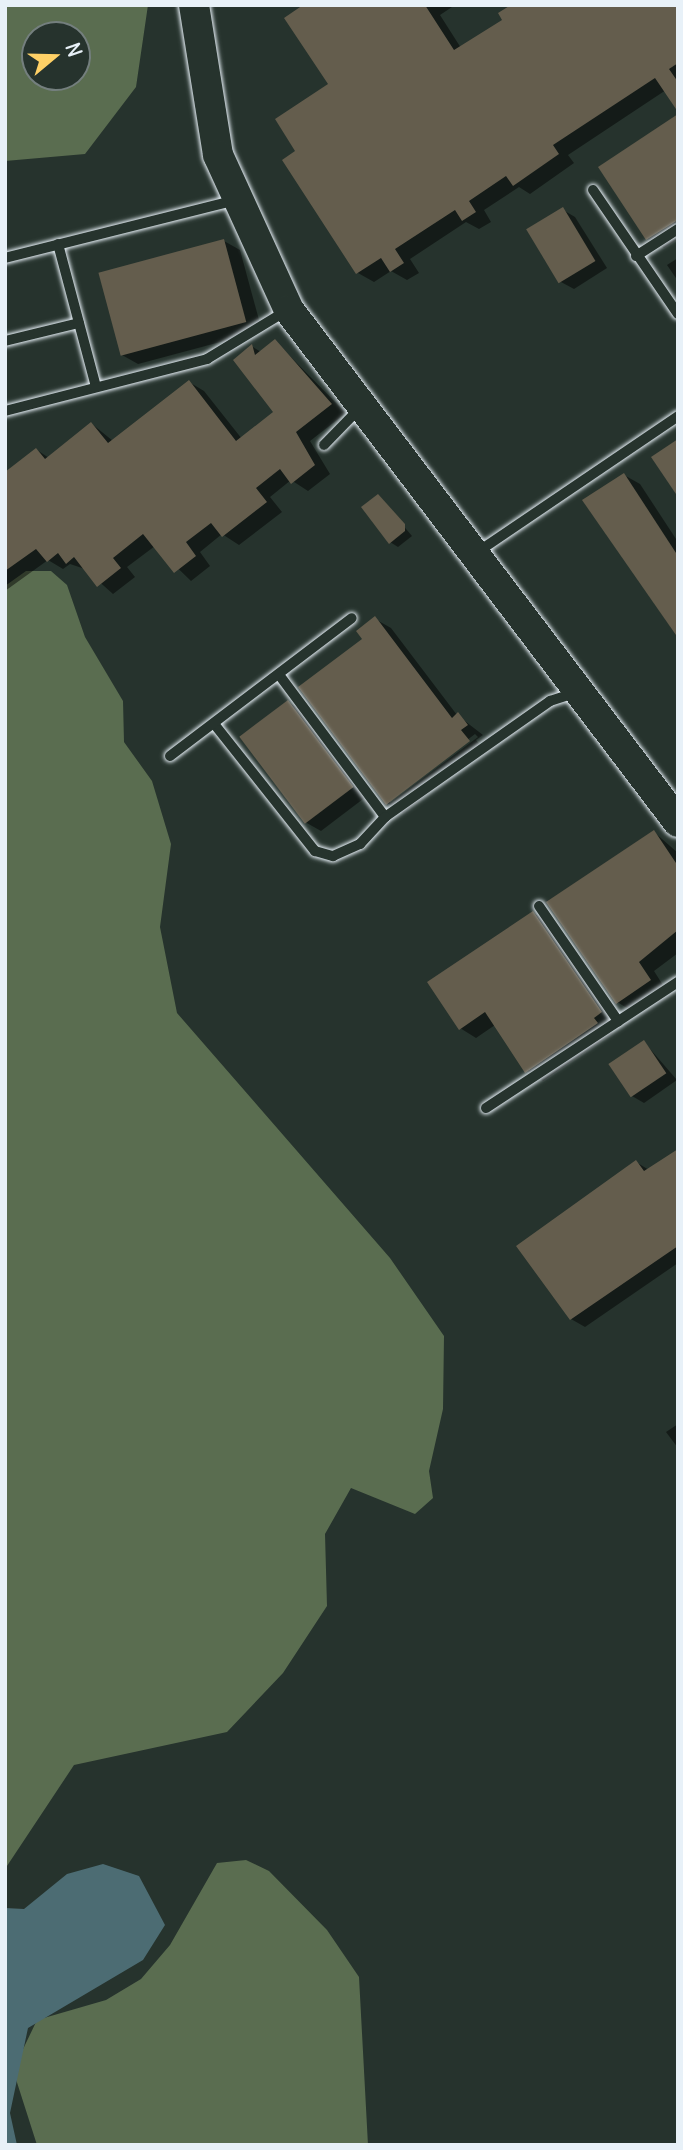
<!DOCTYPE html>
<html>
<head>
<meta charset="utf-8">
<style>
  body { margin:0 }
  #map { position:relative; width:683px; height:2150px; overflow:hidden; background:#26332d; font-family:Delius,sans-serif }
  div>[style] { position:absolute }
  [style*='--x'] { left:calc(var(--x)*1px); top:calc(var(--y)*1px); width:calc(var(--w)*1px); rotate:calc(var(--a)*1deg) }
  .green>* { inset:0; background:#5a6d50 }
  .water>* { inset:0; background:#4c6c73 }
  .shadow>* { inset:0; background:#0007 }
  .building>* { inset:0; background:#645d4d; transform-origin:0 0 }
  .roads { filter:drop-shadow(0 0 2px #e8f1f8) drop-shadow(0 0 2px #e8f1f8) }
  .lane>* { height:10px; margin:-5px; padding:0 5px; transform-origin:5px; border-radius:5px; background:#26332d }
  .secondary>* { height:30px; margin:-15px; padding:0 15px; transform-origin:15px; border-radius:15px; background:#26332d }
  span { translate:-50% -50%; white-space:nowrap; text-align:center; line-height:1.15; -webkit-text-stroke:5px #26332d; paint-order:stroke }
  .frame { position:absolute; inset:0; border:7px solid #e8f1f8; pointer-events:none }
  .north { position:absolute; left:21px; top:21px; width:70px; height:70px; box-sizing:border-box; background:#26332d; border:2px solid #747f7e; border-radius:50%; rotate:71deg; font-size:19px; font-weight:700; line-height:28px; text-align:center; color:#e8f1f8 }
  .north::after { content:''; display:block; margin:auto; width:24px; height:32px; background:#ffd166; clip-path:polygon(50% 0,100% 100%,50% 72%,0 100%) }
</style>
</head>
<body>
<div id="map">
  <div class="green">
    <div style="clip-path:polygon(evenodd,5px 5px,148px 5px,136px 87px,85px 154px,5px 161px,5px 5px,35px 35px,77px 35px,77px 77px,35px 77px,35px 35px)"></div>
    <div style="clip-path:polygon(26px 571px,51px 571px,67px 585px,85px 637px,123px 701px,124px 742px,152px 781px,171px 844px,160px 927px,177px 1013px,390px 1258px,444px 1336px,443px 1409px,429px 1471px,433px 1498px,415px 1514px,351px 1488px,325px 1534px,327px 1606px,283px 1673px,227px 1732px,74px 1765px,5px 1869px,5px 586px)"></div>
    <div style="clip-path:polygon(246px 1860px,269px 1871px,327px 1930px,359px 1977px,368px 2145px,37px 2145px,13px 2070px,37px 2020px,106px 2000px,141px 1979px,170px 1945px,217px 1863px)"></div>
  </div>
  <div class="water">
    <div style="clip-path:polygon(103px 1864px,139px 1876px,165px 1925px,143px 1960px,28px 2028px,10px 2113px,17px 2145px,5px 2145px,5px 1908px,24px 1909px,67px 1874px)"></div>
  </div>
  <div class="shadow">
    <div style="clip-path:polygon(306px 5px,455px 5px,440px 15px,461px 48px,678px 5px,678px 109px,666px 90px,568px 155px,574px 163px,530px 194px,519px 187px,484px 210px,491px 222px,479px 229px,466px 222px,410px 259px,419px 273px,407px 280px,391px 271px,374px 282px,358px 273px,285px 161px,298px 152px,331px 85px)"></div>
    <div style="clip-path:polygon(678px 116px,678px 239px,664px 248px,647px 239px)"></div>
    <div style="clip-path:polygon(563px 210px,575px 217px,607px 268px,574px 289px,561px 282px)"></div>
    <div style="clip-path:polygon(224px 241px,240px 250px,262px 331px,138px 364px,122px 355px)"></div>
    <div style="clip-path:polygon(678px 258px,678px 281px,667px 265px)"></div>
    <div style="clip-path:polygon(276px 342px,346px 413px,310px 441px,330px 474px,308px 491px,291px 480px,270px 497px,282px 512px,239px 545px,222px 534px,200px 552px,210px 566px,191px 581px,155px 546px,127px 567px,135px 577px,113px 594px,85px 569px,70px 564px,63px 569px,48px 560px,5px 591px,5px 474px,37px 450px,49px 458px,92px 424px,113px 441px,189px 382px,204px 391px,242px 439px,276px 413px,235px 360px,253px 347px,261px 352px)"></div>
    <div style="clip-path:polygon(624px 475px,640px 484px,678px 542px,678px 638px,585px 500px)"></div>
    <div style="clip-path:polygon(378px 496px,412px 536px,398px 547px,390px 542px)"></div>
    <div style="clip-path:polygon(evenodd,375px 619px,391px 628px,457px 715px,483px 735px,476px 740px,485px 751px,403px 813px,387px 803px,364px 639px,375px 619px,475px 734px,478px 737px,390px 803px,390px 799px,475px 734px)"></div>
    <div style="clip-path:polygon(288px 702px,305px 712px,367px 796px,321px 831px,305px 822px,241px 738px)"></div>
    <div style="clip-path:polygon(654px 832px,678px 853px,678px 953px,654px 971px,666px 990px,632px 1011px,617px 1002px)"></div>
    <div style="clip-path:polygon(533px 913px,549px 922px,617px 1022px,609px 1027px,613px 1033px,543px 1081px,527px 1071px,495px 1025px,476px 1038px,460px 1028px)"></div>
    <div style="clip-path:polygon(644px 1042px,677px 1080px,644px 1103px,632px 1096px)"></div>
    <div style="clip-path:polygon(678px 1151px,678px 1263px,585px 1327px,571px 1319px,636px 1162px,649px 1170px)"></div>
    <div style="clip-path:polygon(678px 1424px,678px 1448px,666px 1432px)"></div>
  </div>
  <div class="building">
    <div style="clip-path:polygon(303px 5px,425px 5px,454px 50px,502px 20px,498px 13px,511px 5px,678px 5px,678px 63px,669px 69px,678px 82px,678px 112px,655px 78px,553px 145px,559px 154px,513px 186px,506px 176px,469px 201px,476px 212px,462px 221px,455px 210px,395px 249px,404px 263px,390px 272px,381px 258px,356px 274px,282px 160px,295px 151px,275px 119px,328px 84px,284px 18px)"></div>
    <div style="clip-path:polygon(678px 114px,678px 220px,646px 240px,598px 167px)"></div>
    <div style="left:563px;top:207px;width:63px;height:43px;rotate:59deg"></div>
    <div style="left:224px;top:239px;width:86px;height:130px;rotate:75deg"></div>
    <div style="clip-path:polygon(275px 339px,332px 404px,296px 432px,315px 465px,291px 484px,280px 469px,256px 488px,267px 502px,222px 537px,211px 523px,186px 542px,196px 556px,174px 573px,143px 534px,113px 558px,121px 568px,97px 587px,74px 557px,66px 564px,58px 553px,47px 562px,36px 549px,5px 571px,5px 472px,36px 448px,45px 459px,91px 422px,108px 443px,189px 380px,236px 441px,273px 412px,233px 360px,252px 344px,255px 355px)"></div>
    <div style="clip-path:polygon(678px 439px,678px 497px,651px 457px)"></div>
    <div style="clip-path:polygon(624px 473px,678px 556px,678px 638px,582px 500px)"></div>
    <div style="clip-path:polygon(378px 494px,405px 524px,405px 531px,389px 544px,361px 507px)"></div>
    <div style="clip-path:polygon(375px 616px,452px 718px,458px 712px,468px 725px,461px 730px,470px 741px,386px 805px,298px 687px,362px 639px,356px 631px)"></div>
    <div style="left:288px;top:700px;width:109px;height:61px;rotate:53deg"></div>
    <div style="clip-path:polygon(654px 830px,678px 866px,678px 930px,639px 962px,651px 980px,616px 1004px,546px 902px)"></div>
    <div style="clip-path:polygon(533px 911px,602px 1012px,594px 1018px,598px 1023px,525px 1073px,485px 1012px,459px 1030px,427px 982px)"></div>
    <div style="left:644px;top:1040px;width:40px;height:43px;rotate:56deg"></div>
    <div style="clip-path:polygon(678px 1149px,678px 1246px,570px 1320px,516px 1246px,636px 1160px,644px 1171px)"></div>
  </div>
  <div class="roads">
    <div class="lane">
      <div style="--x:593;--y:190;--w:150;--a:55.6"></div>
      <div style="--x:58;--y:244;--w:148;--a:75.1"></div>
      <div style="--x:636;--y:256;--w:50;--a:-32.7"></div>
      <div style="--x:5;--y:258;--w:238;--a:-14.1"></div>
      <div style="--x:5;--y:341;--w:76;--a:-13.7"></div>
      <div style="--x:5;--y:411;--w:209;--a:-14.4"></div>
      <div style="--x:207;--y:359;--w:92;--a:-31.3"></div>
      <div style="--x:324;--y:445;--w:52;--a:-45.8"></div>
      <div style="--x:476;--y:553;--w:244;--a:-34.1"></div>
      <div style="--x:280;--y:676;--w:176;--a:53.3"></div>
      <div style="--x:385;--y:817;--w:202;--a:-35.1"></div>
      <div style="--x:550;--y:701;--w:25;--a:-18"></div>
      <div style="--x:215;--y:725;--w:161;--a:51.6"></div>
      <div style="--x:315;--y:851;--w:19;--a:16"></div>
      <div style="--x:333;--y:856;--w:30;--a:-24"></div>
      <div style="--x:360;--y:844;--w:37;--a:-47"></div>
      <div style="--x:170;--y:756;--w:228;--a:-37.2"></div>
      <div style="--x:539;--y:906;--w:140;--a:55.5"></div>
      <div style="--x:486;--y:1108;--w:230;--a:-33.3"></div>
    </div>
    <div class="secondary">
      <div style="--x:194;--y:5;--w:152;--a:80.9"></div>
      <div style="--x:218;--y:155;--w:170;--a:65.4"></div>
      <div style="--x:289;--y:310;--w:643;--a:52.77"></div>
    </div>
  </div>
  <div class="frame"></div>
  <div class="north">N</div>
</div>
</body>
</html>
